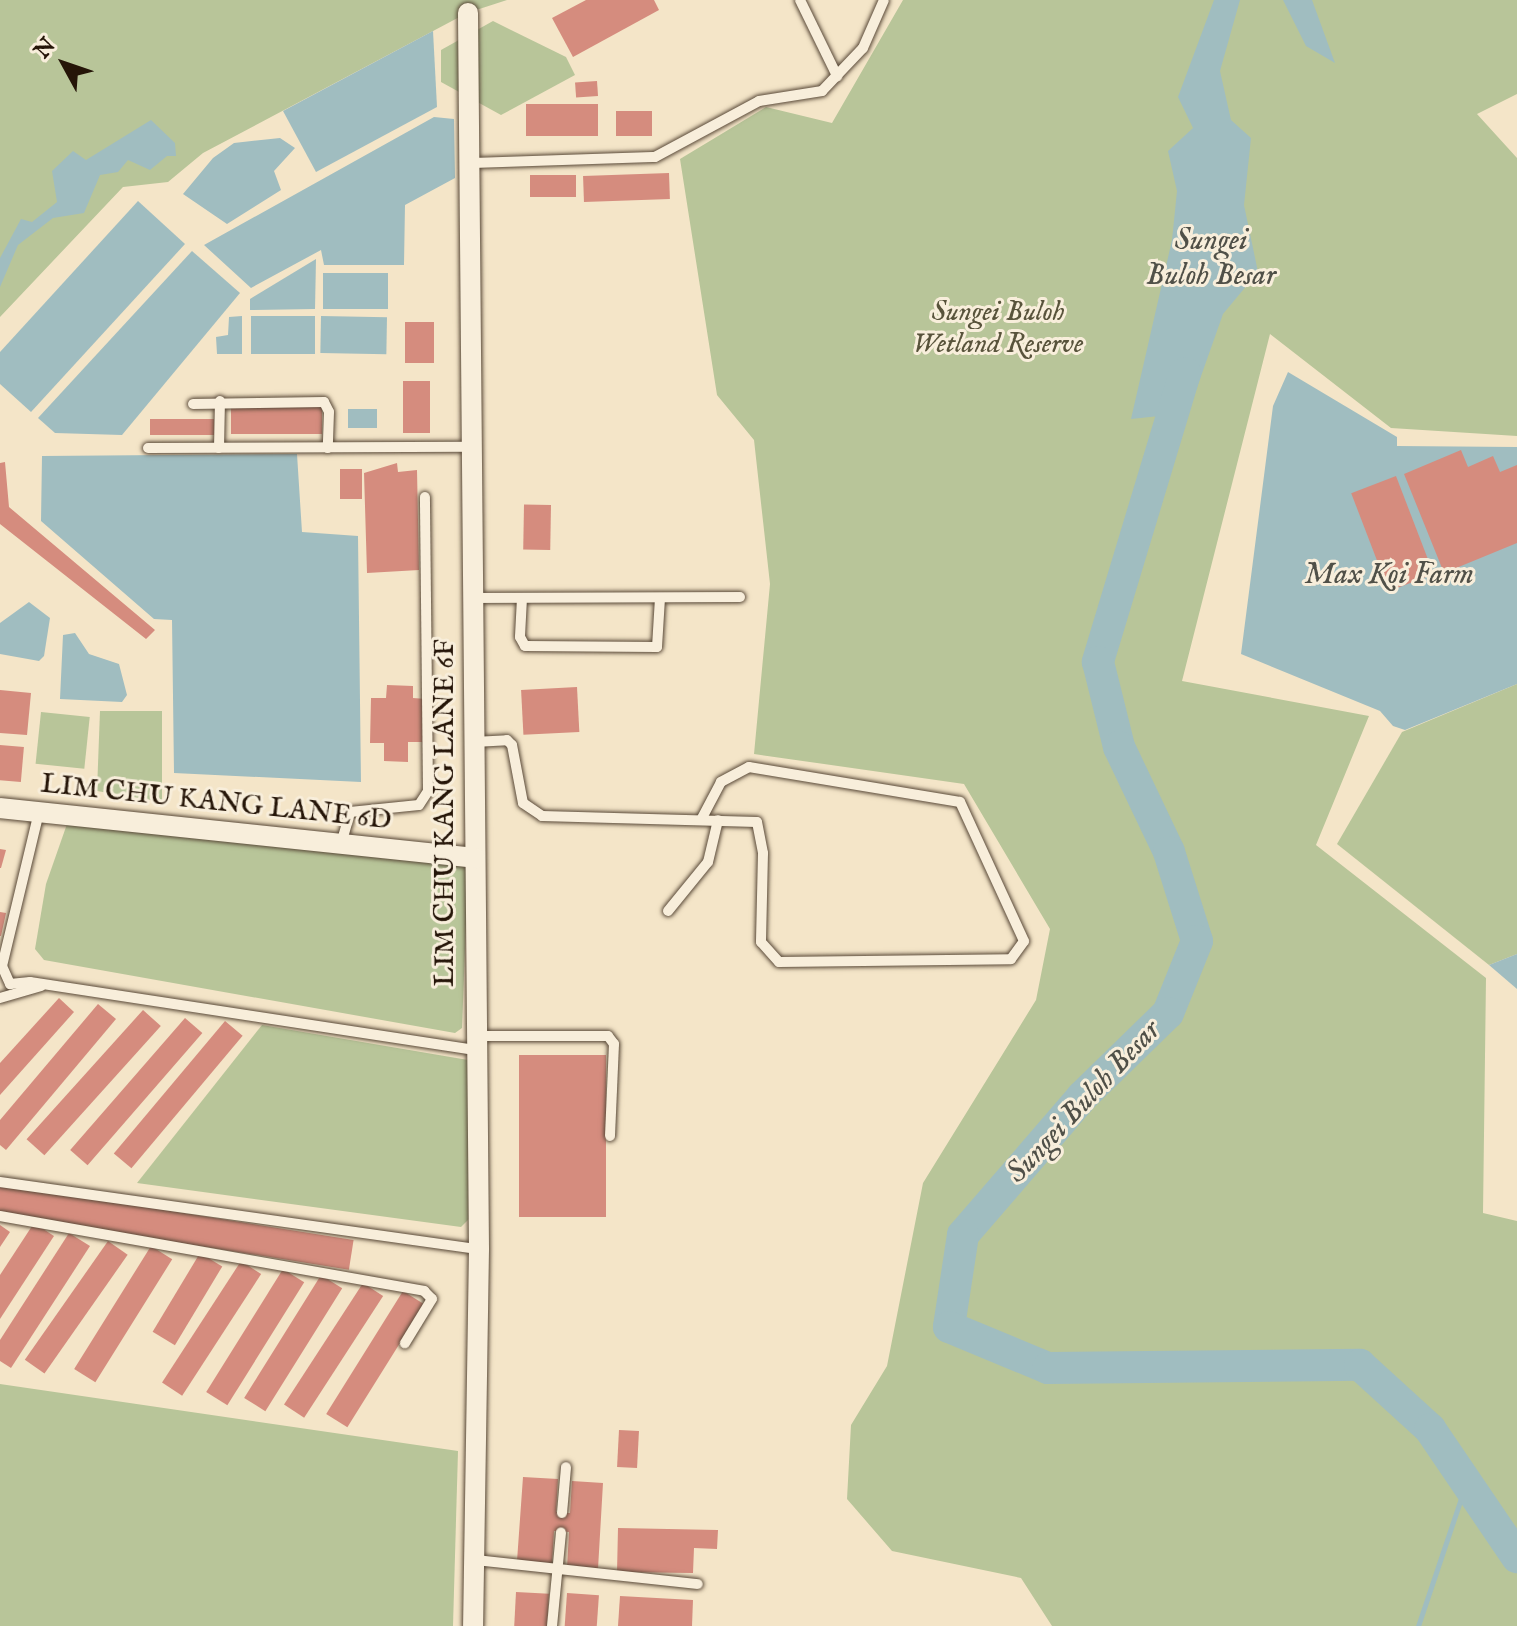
<!DOCTYPE html>
<html>
<head>
<meta charset="utf-8">
<style>
  body { margin:0 }
  #map { position:relative; width:1517px; height:1626px; overflow:hidden; background:#f4e5c8; font-family:"IM FELL English",serif }
  div>[style] { position:absolute }
  [style*='--x'] { left:calc(var(--x)*1px); top:calc(var(--y)*1px); width:calc(var(--w)*1px); rotate:calc(var(--a)*1deg) }
  .green>* { inset:0; background:#b8c599; transform-origin:0 0 }
  .water>* { inset:0; background:#a0bdc0; transform-origin:0 0 }
  .stream>* { height:5px; margin:-2.5px; padding:0 2.5px; transform-origin:2.5px; border-radius:2.5px; background:#a0bdc0 }
  .river>* { height:32px; margin:-16px; padding:0 16px; transform-origin:16px; border-radius:16px; background:#a0bdc0 }
  .building>* { inset:0; background:#d58c7e; transform-origin:0 0 }
  .roads { filter:drop-shadow(0 0 2px #594938) drop-shadow(0 0 2px #594938) }
  .service>* { height:10px; margin:-5px; padding:0 5px; transform-origin:5px; border-radius:5px; background:#f8eedb }
  .minor>* { height:20px; margin:-10px; padding:0 10px; transform-origin:10px; border-radius:10px; background:#f8eedb }
  span { translate:-50% -50%; white-space:nowrap; text-align:center; line-height:1.15; -webkit-text-stroke:6px #f8eedb; paint-order:stroke }
  .park-label { font-size:28px; color:#58533b; font-style:italic }
  .street-label { font-size:28px; color:#251508 }
  .water-label { font-size:30px; color:#505048; font-style:italic }
  .north { position:absolute; left:24px; top:24px; width:80px; height:80px; -webkit-text-stroke:6px #f8eedb; paint-order:stroke; rotate:310deg; font-size:22px; font-weight:700; line-height:32px; text-align:center; color:#251508 }
  .north::after { content:''; display:block; margin:auto; width:28px; height:36px; background:#251508; clip-path:polygon(50% 0,100% 100%,50% 72%,0 100%) }
</style>
</head>
<body>
<div id="map">
  <div class="green">
    <div style="clip-path:polygon(0 0,507px 0,467px 13px,203px 153px,168px 182px,123px 187px,0 317px)"></div>
    <div style="clip-path:polygon(903px 0,1517px 0,1517px 94px,1477px 114px,1517px 158px,1517px 436px,1391px 428px,1270px 334px,1182px 681px,1369px 716px,1316px 845px,1486px 978px,1483px 1213px,1517px 1221px,1517px 1626px,1052px 1626px,1021px 1578px,892px 1551px,847px 1499px,851px 1425px,887px 1366px,923px 1183px,1036px 1000px,1050px 929px,964px 784px,754px 754px,770px 584px,754px 440px,717px 395px,680px 159px,766px 107px,832px 123px)"></div>
    <div style="clip-path:polygon(493px 21px,566px 57px,575px 75px,501px 115px,441px 82px,441px 50px)"></div>
    <div style="clip-path:polygon(1517px 684px,1517px 954px,1489px 965px,1337px 844px,1402px 732px)"></div>
    <div style="clip-path:polygon(100px 711px,162px 711px,162px 802px,97px 791px)"></div>
    <div style="left:41px;top:712px;width:49px;height:52px;rotate:6deg"></div>
    <div style="clip-path:polygon(67px 824px,460px 864px,468px 870px,462px 1028px,455px 1033px,44px 960px,35px 949px,46px 884px)"></div>
    <div style="clip-path:polygon(262px 1025px,474px 1061px,470px 1218px,461px 1227px,137px 1183px)"></div>
    <div style="clip-path:polygon(0 1384px,458px 1451px,453px 1626px,0 1626px)"></div>
  </div>
  <div class="water">
    <div style="clip-path:polygon(1214px 0,1240px 0,1220px 71px,1231px 120px,1251px 138px,1244px 205px,1258px 272px,1223px 314px,1188px 413px,1131px 419px,1172px 240px,1177px 191px,1168px 151px,1193px 128px,1178px 97px)"></div>
    <div style="clip-path:polygon(1283px 0,1312px 0,1335px 63px,1306px 46px)"></div>
    <div style="clip-path:polygon(433px 31px,437px 107px,316px 172px,283px 111px)"></div>
    <div style="clip-path:polygon(434px 117px,454px 119px,455px 178px,405px 205px,404px 265px,324px 265px,321px 250px,251px 288px,204px 245px)"></div>
    <div style="clip-path:polygon(151px 120px,175px 143px,176px 156px,167px 156px,150px 170px,128px 160px,118px 172px,100px 175px,84px 213px,53px 218px,18px 245px,0 287px,0 258px,21px 219px,32px 222px,57px 202px,52px 171px,73px 151px,86px 160px)"></div>
    <div style="clip-path:polygon(280px 138px,295px 148px,274px 171px,281px 190px,227px 224px,183px 194px,213px 158px,234px 143px)"></div>
    <div style="clip-path:polygon(138px 201px,185px 244px,31px 412px,0 384px,0 352px)"></div>
    <div style="clip-path:polygon(192px 251px,240px 293px,122px 435px,55px 433px,38px 418px)"></div>
    <div style="clip-path:polygon(316px 259px,315px 309px,250px 310px,250px 299px)"></div>
    <div style="left:323px;top:273px;width:65px;height:36px"></div>
    <div style="clip-path:polygon(242px 316px,242px 354px,217px 354px,216px 337px,228px 335px,229px 317px)"></div>
    <div style="left:251px;top:316px;width:64px;height:38px"></div>
    <div style="left:321px;top:316px;width:66px;height:37px;rotate:1deg"></div>
    <div style="clip-path:polygon(1288px 372px,1397px 437px,1397px 446px,1517px 447px,1517px 684px,1405px 730px,1393px 726px,1380px 711px,1241px 654px,1273px 406px)"></div>
    <div style="left:377px;top:409px;width:19px;height:29px;rotate:90deg"></div>
    <div style="clip-path:polygon(297px 454px,302px 532px,358px 536px,361px 782px,174px 773px,172px 620px,154px 619px,41px 521px,42px 456px)"></div>
    <div style="clip-path:polygon(29px 602px,50px 618px,44px 656px,39px 661px,0 654px,0 623px)"></div>
    <div style="clip-path:polygon(75px 633px,89px 654px,119px 664px,127px 695px,122px 702px,60px 699px,63px 635px)"></div>
    <div style="clip-path:polygon(1517px 954px,1517px 989px,1489px 965px)"></div>
  </div>
  <div class="stream">
    <div style="--x:1418;--y:1626;--w:148;--a:-71.4"></div>
  </div>
  <div class="river">
    <div style="--x:1185;--y:373;--w:302;--a:106.8"></div>
    <div style="--x:1098;--y:662;--w:88;--a:76.1"></div>
    <div style="--x:1119;--y:747;--w:116;--a:64.5"></div>
    <div style="--x:1169;--y:852;--w:93;--a:72.5"></div>
    <div style="--x:1197;--y:941;--w:78;--a:111.9"></div>
    <div style="--x:1168;--y:1013;--w:120;--a:135.7"></div>
    <div style="--x:1082;--y:1097;--w:182;--a:130.8"></div>
    <div style="--x:963;--y:1235;--w:93;--a:98.7"></div>
    <div style="--x:949;--y:1327;--w:107;--a:22.5"></div>
    <div style="--x:1048;--y:1368;--w:312;--a:-0.6"></div>
    <div style="--x:1360;--y:1365;--w:95;--a:42.4"></div>
    <div style="--x:1430;--y:1429;--w:155;--a:55.8"></div>
  </div>
  <div class="building">
    <div style="clip-path:polygon(586px 0,654px 0,659px 10px,573px 57px,552px 18px)"></div>
    <div style="left:597px;top:81px;width:15px;height:22px;rotate:86deg"></div>
    <div style="left:598px;top:104px;width:32px;height:72px;rotate:90deg"></div>
    <div style="left:616px;top:111px;width:36px;height:25px"></div>
    <div style="left:669px;top:173px;width:26px;height:86px;rotate:88deg"></div>
    <div style="left:576px;top:175px;width:22px;height:46px;rotate:90deg"></div>
    <div style="left:405px;top:322px;width:29px;height:41px"></div>
    <div style="left:403px;top:381px;width:27px;height:52px"></div>
    <div style="left:322px;top:405px;width:29px;height:91px;rotate:90deg"></div>
    <div style="left:150px;top:419px;width:64px;height:16px"></div>
    <div style="clip-path:polygon(1461px 450px,1468px 467px,1493px 456px,1500px 472px,1517px 465px,1517px 543px,1444px 573px,1404px 474px)"></div>
    <div style="clip-path:polygon(5px 462px,9px 507px,155px 630px,146px 639px,0 524px,0 463px)"></div>
    <div style="clip-path:polygon(397px 463px,398px 472px,417px 470px,419px 570px,367px 573px,364px 473px)"></div>
    <div style="left:340px;top:469px;width:22px;height:30px"></div>
    <div style="left:1396px;top:476px;width:105px;height:48px;rotate:69deg"></div>
    <div style="left:551px;top:505px;width:45px;height:27px;rotate:91deg"></div>
    <div style="clip-path:polygon(387px 685px,413px 686px,413px 698px,426px 699px,425px 742px,408px 742px,408px 762px,384px 761px,384px 743px,370px 743px,371px 698px,386px 698px)"></div>
    <div style="left:577px;top:687px;width:45px;height:56px;rotate:87deg"></div>
    <div style="clip-path:polygon(0 690px,31px 693px,27px 735px,0 733px)"></div>
    <div style="left:0;top:745px;width:24px;height:35px;rotate:5deg"></div>
    <div style="clip-path:polygon(0 849px,6px 850px,1px 868px,0 868px)"></div>
    <div style="clip-path:polygon(0 912px,6px 913px,1px 936px,0 936px)"></div>
    <div style="clip-path:polygon(59px 998px,74px 1012px,0 1095px,0 1063px)"></div>
    <div style="clip-path:polygon(98px 1004px,116px 1019px,6px 1150px,0 1145px,0 1120px)"></div>
    <div style="left:143px;top:1010px;width:24px;height:174px;rotate:42deg"></div>
    <div style="left:185px;top:1018px;width:23px;height:175px;rotate:41deg"></div>
    <div style="left:225px;top:1021px;width:23px;height:173px;rotate:40deg"></div>
    <div style="left:606px;top:1055px;width:162px;height:87px;rotate:90deg"></div>
    <div style="left:0;top:1184px;width:358px;height:30px;rotate:9deg"></div>
    <div style="clip-path:polygon(34px 1223px,54px 1236px,0 1319px,0 1275px)"></div>
    <div style="clip-path:polygon(0 1225px,10px 1232px,0 1247px)"></div>
    <div style="clip-path:polygon(69px 1233px,90px 1246px,11px 1368px,0 1361px,0 1340px)"></div>
    <div style="left:108px;top:1241px;width:24px;height:145px;rotate:35deg"></div>
    <div style="left:151px;top:1246px;width:25px;height:145px;rotate:32deg"></div>
    <div style="left:200px;top:1253px;width:26px;height:92px;rotate:31deg"></div>
    <div style="left:241px;top:1261px;width:24px;height:145px;rotate:33deg"></div>
    <div style="left:283px;top:1269px;width:25px;height:145px;rotate:32deg"></div>
    <div style="left:321px;top:1275px;width:25px;height:145px;rotate:32deg"></div>
    <div style="left:363px;top:1283px;width:24px;height:145px;rotate:33deg"></div>
    <div style="left:403px;top:1291px;width:25px;height:145px;rotate:32deg"></div>
    <div style="left:619px;top:1430px;width:20px;height:37px;rotate:3deg"></div>
    <div style="clip-path:polygon(523px 1477px,558px 1479px,556px 1512px,562px 1513px,570px 1513px,572px 1481px,603px 1483px,598px 1569px,567px 1568px,569px 1532px,554px 1531px,552px 1563px,517px 1561px)"></div>
    <div style="clip-path:polygon(618px 1528px,718px 1530px,717px 1549px,694px 1548px,693px 1573px,617px 1572px)"></div>
    <div style="left:516px;top:1592px;width:33px;height:34px;rotate:3deg"></div>
    <div style="left:567px;top:1593px;width:32px;height:33px;rotate:4deg"></div>
    <div style="clip-path:polygon(620px 1596px,693px 1600px,692px 1626px,618px 1626px)"></div>
  </div>
  <div class="roads">
    <div class="service">
      <div style="--x:800;--y:0;--w:85;--a:64"></div>
      <div style="--x:470;--y:163;--w:185;--a:-1.9"></div>
      <div style="--x:655;--y:157;--w:118;--a:-28.3"></div>
      <div style="--x:759;--y:101;--w:64;--a:-9"></div>
      <div style="--x:822;--y:91;--w:59;--a:-46.4"></div>
      <div style="--x:863;--y:48;--w:52;--a:-66.4"></div>
      <div style="--x:193;--y:404;--w:131;--a:-0.9"></div>
      <div style="--x:324;--y:402;--w:11;--a:63"></div>
      <div style="--x:329;--y:412;--w:36;--a:92"></div>
      <div style="--x:148;--y:448;--w:325;--a:-0.2"></div>
      <div style="--x:219;--y:448;--w:47;--a:-88.8"></div>
      <div style="--x:473;--y:598;--w:267;--a:-0.2"></div>
      <div style="--x:522;--y:598;--w:39;--a:93"></div>
      <div style="--x:520;--y:637;--w:10;--a:61"></div>
      <div style="--x:525;--y:646;--w:132;--a:0.4"></div>
      <div style="--x:657;--y:647;--w:49;--a:-86.5"></div>
      <div style="--x:474;--y:742;--w:33;--a:-3"></div>
      <div style="--x:507;--y:740;--w:7;--a:45"></div>
      <div style="--x:512;--y:745;--w:59;--a:79.3"></div>
      <div style="--x:523;--y:803;--w:23;--a:34"></div>
      <div style="--x:542;--y:816;--w:215;--a:1.6"></div>
      <div style="--x:757;--y:822;--w:32;--a:79"></div>
      <div style="--x:763;--y:853;--w:89;--a:91.3"></div>
      <div style="--x:761;--y:942;--w:27;--a:48"></div>
      <div style="--x:779;--y:962;--w:232;--a:-0.7"></div>
      <div style="--x:1011;--y:959;--w:22;--a:-54"></div>
      <div style="--x:1024;--y:941;--w:153;--a:-114.7"></div>
      <div style="--x:960;--y:802;--w:214;--a:-170.6"></div>
      <div style="--x:749;--y:767;--w:32;--a:152"></div>
      <div style="--x:721;--y:782;--w:43;--a:117.8"></div>
      <div style="--x:39;--y:812;--w:158;--a:103.5"></div>
      <div style="--x:2;--y:966;--w:20;--a:66"></div>
      <div style="--x:10;--y:984;--w:20;--a:-6"></div>
      <div style="--x:30;--y:982;--w:450;--a:8.7"></div>
      <div style="--x:341;--y:844;--w:33;--a:-74"></div>
      <div style="--x:350;--y:812;--w:69;--a:-5.8"></div>
      <div style="--x:419;--y:805;--w:17;--a:-57"></div>
      <div style="--x:428;--y:791;--w:294;--a:-90.6"></div>
      <div style="--x:668;--y:911;--w:63;--a:-50.8"></div>
      <div style="--x:708;--y:862;--w:43;--a:-76.6"></div>
      <div style="--x:0;--y:998;--w:43;--a:-16.3"></div>
      <div style="--x:475;--y:1036;--w:133;--a:0"></div>
      <div style="--x:608;--y:1036;--w:10;--a:53"></div>
      <div style="--x:614;--y:1044;--w:92;--a:92.5"></div>
      <div style="--x:0;--y:1182;--w:484;--a:8"></div>
      <div style="--x:0;--y:1216;--w:431;--a:10"></div>
      <div style="--x:424;--y:1291;--w:11;--a:45"></div>
      <div style="--x:432;--y:1299;--w:52;--a:121.5"></div>
      <div style="--x:562;--y:1513;--w:46;--a:-85"></div>
      <div style="--x:476;--y:1560;--w:223;--a:6.2"></div>
      <div style="--x:552;--y:1626;--w:94;--a:-84.5"></div>
    </div>
    <div class="minor">
      <div style="--x:468;--y:13;--w:1236;--a:89.49"></div>
      <div style="--x:479;--y:1249;--w:377;--a:90.9"></div>
      <div style="--x:0;--y:808;--w:477;--a:6"></div>
    </div>
  </div>
  <div class="park-label">
    <span style="left:998px;top:329px">Sungei Buloh<br>Wetland Reserve</span>
  </div>
  <div class="street-label">
    <span style="left:216px;top:803px;rotate:6deg">LIM CHU KANG LANE 6D</span>
    <span style="left:446px;top:813px;rotate:-90deg">LIM CHU KANG LANE 6F</span>
  </div>
  <div class="water-label">
    <span style="left:1211px;top:258px">Sungei<br>Buloh Besar</span>
    <span style="left:1389px;top:575px">Max Koi Farm</span>
    <span style="left:1084px;top:1102px;rotate:-47deg">Sungei Buloh Besar</span>
  </div>
  <div class="north">N</div>
</div>
</body>
</html>
